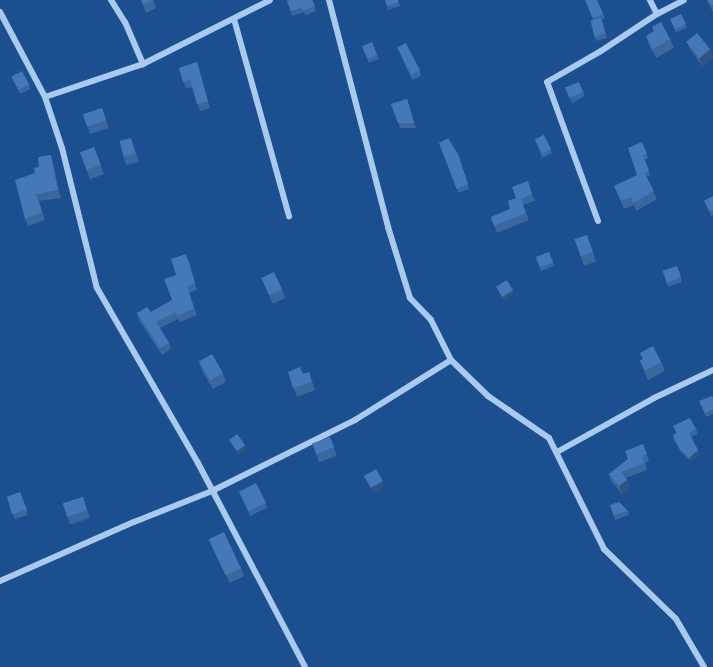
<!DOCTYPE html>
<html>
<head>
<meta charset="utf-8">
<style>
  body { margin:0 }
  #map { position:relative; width:713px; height:667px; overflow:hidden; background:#1b4f8f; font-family:Figtree,sans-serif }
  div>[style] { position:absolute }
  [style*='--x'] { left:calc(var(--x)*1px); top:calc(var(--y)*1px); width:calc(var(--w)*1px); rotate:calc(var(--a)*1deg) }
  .street>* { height:6px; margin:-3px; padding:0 3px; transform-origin:3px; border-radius:3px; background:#a9c9ee }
  .wall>* { inset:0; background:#3a679d; transform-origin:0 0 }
  .shaded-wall>* { inset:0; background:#305480 }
  .building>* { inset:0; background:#4478b7; transform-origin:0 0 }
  span { translate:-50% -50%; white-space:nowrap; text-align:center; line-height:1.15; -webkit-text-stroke:6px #1b4f8f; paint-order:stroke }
</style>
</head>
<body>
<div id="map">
  <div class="street">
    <div style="--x:111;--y:0;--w:26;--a:58"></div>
    <div style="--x:125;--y:22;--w:46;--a:66.8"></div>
    <div style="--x:329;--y:0;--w:235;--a:75.4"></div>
    <div style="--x:388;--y:227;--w:74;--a:72.8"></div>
    <div style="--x:410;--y:298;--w:30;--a:46"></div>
    <div style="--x:431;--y:320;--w:45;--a:63.4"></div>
    <div style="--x:0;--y:12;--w:96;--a:62.1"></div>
    <div style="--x:45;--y:97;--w:54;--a:71.6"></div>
    <div style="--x:62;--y:148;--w:144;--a:76"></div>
    <div style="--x:97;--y:288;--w:202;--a:60"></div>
    <div style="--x:198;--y:463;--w:230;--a:62.3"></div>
    <div style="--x:657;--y:14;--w:30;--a:-27"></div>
    <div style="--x:234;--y:19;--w:205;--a:74.4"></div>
    <div style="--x:45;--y:97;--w:103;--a:-18.6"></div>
    <div style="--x:143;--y:64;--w:142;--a:-26.7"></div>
    <div style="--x:598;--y:221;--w:148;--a:-110.1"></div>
    <div style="--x:547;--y:82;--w:62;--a:-29.9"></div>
    <div style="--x:601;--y:51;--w:67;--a:-33.5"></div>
    <div style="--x:657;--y:14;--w:16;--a:-117"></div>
    <div style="--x:557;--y:452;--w:111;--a:-29.1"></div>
    <div style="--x:654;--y:398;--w:65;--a:-25.4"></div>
    <div style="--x:0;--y:581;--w:146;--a:-23.8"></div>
    <div style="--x:134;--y:522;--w:84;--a:-21.7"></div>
    <div style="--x:212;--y:491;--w:160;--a:-26.4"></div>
    <div style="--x:355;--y:420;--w:113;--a:-32"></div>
    <div style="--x:451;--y:360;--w:52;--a:44.2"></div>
    <div style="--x:488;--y:396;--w:74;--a:34.5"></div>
    <div style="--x:549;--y:438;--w:124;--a:63.6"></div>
    <div style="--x:604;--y:549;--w:100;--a:44.2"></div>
    <div style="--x:676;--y:619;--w:56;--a:59.7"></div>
  </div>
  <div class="wall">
    <div style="clip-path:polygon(141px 0,155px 0,153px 1px,156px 8px,146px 13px)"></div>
    <div style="clip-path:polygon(312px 0,316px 11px,305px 16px,304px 12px,292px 16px,287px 1px)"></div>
    <div style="clip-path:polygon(385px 0,398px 0,400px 6px,388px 10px)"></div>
    <div style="clip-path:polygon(585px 0,597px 0,605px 18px,602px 20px,607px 38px,596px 41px,594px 36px,593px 20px)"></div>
    <div style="clip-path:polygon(707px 0,713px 0,713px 12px,708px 3px)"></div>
    <div style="left:681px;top:14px;width:15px;height:12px;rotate:67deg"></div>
    <div style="clip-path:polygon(652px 27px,670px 39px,674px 48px,656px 58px,649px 45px,646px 36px,654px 32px)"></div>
    <div style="clip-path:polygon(686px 41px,710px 49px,713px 58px,702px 66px,690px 49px)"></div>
    <div style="left:372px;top:42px;width:18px;height:11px;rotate:68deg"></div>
    <div style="clip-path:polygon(399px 51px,420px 71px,421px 76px,412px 80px)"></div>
    <div style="clip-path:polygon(197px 62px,210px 108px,200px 111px,192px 87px,186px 89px,179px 68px)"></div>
    <div style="clip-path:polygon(12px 77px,29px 84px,30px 89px,20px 94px)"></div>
    <div style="clip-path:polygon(566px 89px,583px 92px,585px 96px,572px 103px)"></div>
    <div style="clip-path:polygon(407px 99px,416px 128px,400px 128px,391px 104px)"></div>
    <div style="left:102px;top:108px;width:21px;height:20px;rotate:71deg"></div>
    <div style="clip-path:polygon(544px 135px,552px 153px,542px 158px,535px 139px)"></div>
    <div style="clip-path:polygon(131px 138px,139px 162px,126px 165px,123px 156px)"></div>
    <div style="clip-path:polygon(642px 142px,648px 158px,645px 160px,650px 175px,646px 177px,657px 199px,636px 211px,634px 205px,624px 209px,614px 186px,637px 175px)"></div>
    <div style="clip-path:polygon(439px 143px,458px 154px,469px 189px,458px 193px)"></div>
    <div style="left:94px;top:147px;width:29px;height:15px;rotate:70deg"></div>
    <div style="clip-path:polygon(53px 163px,61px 198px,39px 201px,45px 220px,28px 226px,25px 219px,35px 173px)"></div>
    <div style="clip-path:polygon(532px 194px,535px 201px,523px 205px,529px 220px,497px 233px,491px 217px,510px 209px,508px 201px)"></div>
    <div style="clip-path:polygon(713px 196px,713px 215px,711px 216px,704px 201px)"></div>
    <div style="left:587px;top:235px;width:28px;height:13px;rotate:71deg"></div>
    <div style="left:549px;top:252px;width:15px;height:14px;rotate:70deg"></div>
    <div style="clip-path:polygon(189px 261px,197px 290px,189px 293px,197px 315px,180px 322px,178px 319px,160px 328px,169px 343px,171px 349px,162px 355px,139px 320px,137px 313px,151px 312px,172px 300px)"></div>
    <div style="left:677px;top:266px;width:17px;height:15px;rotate:73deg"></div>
    <div style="clip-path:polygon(261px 278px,282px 289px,285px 298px,273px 304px)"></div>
    <div style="clip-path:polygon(640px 353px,661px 362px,665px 371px,648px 380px,640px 361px,643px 359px)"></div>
    <div style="clip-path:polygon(199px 362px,223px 373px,226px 382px,213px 389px,202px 371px)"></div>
    <div style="clip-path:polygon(288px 372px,303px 374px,309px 372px,315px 390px,297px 397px)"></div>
    <div style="clip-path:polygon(713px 398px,713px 414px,706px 417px,699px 401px)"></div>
    <div style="clip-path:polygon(673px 426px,696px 429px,698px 434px,691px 437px,700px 454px,691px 462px,681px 452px,674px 440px,673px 435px,676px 433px)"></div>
    <div style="left:330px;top:437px;width:20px;height:19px;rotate:70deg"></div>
    <div style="clip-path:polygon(643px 444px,649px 461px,645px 463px,647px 470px,626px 478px,630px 487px,622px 494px,611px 481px,609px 474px,628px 459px)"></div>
    <div style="left:20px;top:492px;width:24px;height:14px;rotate:71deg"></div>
    <div style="clip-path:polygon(239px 492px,266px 503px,267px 508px,250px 516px)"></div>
    <div style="left:83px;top:497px;width:22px;height:21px;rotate:72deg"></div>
    <div style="clip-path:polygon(610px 505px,628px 511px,629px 515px,615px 520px)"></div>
    <div style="clip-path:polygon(209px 539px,241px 568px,244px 576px,230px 583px,213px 547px)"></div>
  </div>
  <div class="shaded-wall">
    <div style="clip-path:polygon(710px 49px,713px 58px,702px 66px,699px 57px)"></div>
    <div style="clip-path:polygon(51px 155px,53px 163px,61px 198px,58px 190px)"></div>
    <div style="clip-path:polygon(513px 290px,514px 294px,504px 301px,502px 296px)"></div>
    <div style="clip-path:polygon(245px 445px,246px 450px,238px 455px,236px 451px)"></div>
    <div style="clip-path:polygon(698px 450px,700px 454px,691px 462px,689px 458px)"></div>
    <div style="clip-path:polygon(627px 480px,630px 487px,622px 494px,619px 486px)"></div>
    <div style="clip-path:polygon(383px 481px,385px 486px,373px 493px,372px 488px)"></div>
  </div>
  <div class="building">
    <div style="clip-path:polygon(141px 0,153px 0,143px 4px)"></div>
    <div style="clip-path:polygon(289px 0,312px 0,315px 6px,303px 11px,302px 8px,291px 11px,287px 1px)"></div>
    <div style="clip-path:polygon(385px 0,398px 0,398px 2px,387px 6px)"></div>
    <div style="clip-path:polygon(585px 0,597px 0,603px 14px,593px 18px)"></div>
    <div style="clip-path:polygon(708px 0,713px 0,713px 5px,710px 4px)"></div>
    <div style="left:681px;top:14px;width:11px;height:12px;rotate:63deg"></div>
    <div style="left:601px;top:18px;width:16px;height:11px;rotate:75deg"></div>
    <div style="clip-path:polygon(661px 22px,670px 39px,653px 49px,646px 36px,654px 31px,652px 27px)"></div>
    <div style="left:697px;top:33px;width:21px;height:14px;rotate:51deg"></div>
    <div style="clip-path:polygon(372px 42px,377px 55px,368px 59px,362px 47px)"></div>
    <div style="left:406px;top:43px;width:31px;height:10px;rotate:63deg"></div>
    <div style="clip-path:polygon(197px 62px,208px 101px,197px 104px,190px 79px,183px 82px,179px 68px)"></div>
    <div style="left:22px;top:71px;width:15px;height:12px;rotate:62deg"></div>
    <div style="left:579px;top:82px;width:11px;height:15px;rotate:68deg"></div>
    <div style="clip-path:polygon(407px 99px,414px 123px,398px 123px,391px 104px)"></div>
    <div style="left:102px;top:108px;width:13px;height:20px;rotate:72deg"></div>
    <div style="left:544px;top:135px;width:16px;height:10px;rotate:63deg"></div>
    <div style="left:131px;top:138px;width:16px;height:12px;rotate:75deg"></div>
    <div style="clip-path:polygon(448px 138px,458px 154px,468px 184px,457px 189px,439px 143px)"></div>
    <div style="clip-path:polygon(642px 142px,647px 154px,643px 155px,649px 171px,644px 173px,644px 172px,637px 175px,628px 148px)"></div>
    <div style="left:94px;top:147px;width:19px;height:15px;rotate:69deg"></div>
    <div style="clip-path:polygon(51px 155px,58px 190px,36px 194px,42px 212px,25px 219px,15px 180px,35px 173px,34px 168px,39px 167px,38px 157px)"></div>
    <div style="clip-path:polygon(644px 172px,654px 191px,633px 203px,631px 197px,621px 201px,614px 186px)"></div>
    <div style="clip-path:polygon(528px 181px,532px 194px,521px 199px,526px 213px,494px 226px,491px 217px,510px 209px,508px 201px,516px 198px,512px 187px)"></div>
    <div style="clip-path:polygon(713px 196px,713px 210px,710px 211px,704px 201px)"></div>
    <div style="left:587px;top:235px;width:18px;height:13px;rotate:71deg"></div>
    <div style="left:549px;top:252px;width:11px;height:14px;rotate:68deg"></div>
    <div style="clip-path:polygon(186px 254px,195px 283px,187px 286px,194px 308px,177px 316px,176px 312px,156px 322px,169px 343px,160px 348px,137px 313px,147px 307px,151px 312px,172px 300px,164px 279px,176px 275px,171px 259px)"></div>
    <div style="left:677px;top:266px;width:12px;height:15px;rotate:70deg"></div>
    <div style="left:274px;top:272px;width:19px;height:14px;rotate:65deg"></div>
    <div style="left:507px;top:280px;width:12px;height:13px;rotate:59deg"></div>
    <div style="clip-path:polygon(653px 346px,661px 362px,645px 371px,640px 361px,643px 359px,640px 353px)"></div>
    <div style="left:212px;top:354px;width:22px;height:15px;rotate:60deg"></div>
    <div style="clip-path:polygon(300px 367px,303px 374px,309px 372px,312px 382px,293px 388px,288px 372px)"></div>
    <div style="clip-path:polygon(712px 396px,713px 398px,713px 409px,705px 413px,699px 401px)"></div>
    <div style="clip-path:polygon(690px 418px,696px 429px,689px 433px,698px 450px,689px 458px,679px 448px,673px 435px,677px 433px,673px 426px)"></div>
    <div style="left:237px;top:434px;width:14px;height:10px;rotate:54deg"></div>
    <div style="left:330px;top:437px;width:11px;height:19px;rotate:68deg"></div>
    <div style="clip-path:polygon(643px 444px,647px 454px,642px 456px,644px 463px,621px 472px,627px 480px,619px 486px,609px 474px,628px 459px,625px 451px)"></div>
    <div style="left:376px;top:469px;width:14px;height:14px;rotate:60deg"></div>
    <div style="left:256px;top:483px;width:22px;height:19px;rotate:63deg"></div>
    <div style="clip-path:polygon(20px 492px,27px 510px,12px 514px,7px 497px)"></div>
    <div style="left:83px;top:497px;width:14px;height:21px;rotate:73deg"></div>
    <div style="clip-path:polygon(619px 502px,628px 511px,614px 515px,610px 505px)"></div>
    <div style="left:224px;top:532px;width:40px;height:17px;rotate:65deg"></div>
  </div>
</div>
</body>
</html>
